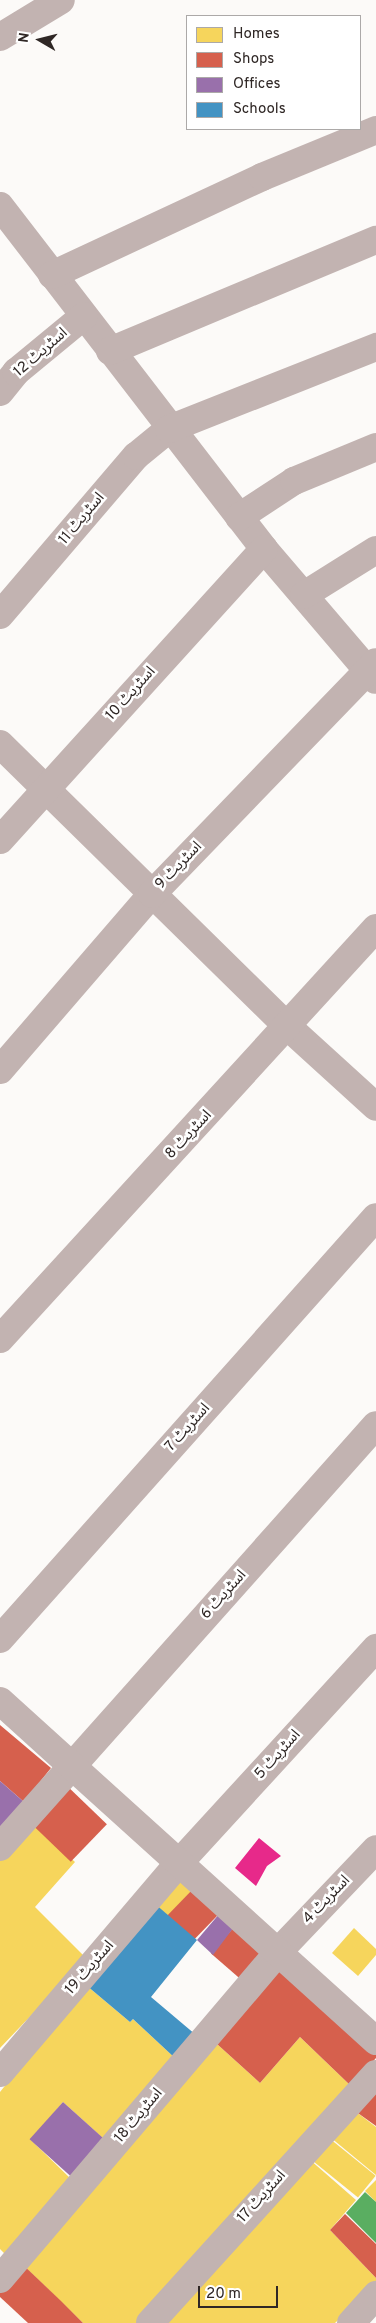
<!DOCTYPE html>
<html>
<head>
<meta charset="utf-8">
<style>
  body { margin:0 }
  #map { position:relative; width:376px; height:2323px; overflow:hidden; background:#fcfaf8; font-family:Overpass,"Noto Sans Arabic",sans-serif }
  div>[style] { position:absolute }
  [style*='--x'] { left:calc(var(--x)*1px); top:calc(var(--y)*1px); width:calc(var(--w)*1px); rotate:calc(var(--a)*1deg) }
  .homes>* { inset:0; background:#f6d55c; transform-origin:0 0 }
  .shops>* { inset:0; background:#d6604d; transform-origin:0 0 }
  .offices>* { inset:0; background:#9970ab; transform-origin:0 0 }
  .schools>* { inset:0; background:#4393c3 }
  .health>* { inset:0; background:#e7298a }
  .public>* { inset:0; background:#5aae61 }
  .minor>* { height:28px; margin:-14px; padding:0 14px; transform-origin:14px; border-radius:14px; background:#c2b3b1 }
  .tertiary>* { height:28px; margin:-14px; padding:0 14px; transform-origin:14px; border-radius:14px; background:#c2b3b1 }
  span { translate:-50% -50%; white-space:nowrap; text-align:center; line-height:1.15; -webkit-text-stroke:5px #fff; paint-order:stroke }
  .street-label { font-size:15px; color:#2f2725 }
  .legend { position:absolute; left:186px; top:15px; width:175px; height:115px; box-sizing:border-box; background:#fff; border:1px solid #aca9a8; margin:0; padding:6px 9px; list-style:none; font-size:15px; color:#2f2725 }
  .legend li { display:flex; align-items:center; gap:10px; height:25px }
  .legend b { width:25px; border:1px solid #aca9a8 }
  .north { position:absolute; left:15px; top:15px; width:50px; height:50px; -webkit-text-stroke:4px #fff; paint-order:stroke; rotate:278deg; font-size:14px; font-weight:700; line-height:20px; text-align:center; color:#2f2725 }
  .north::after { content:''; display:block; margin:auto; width:18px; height:22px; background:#2f2725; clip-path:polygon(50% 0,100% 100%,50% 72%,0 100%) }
  .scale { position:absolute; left:198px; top:2286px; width:80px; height:22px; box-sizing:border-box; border:2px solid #2f2725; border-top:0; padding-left:6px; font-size:15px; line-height:18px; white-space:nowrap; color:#2f2725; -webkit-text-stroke:4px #fff; paint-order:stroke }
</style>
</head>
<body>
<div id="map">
  <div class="homes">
    <div style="clip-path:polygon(30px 1822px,75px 1862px,35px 1907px,86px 1958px,0 2048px,0 1857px)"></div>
    <div style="left:179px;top:1875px;width:20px;height:38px;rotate:41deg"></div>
    <div style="clip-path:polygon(354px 1928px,376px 1949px,376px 1955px,358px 1976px,332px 1953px)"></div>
    <div style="clip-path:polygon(86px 1985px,130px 2022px,133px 2019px,176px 2059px,106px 2141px,63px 2102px,31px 2140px,72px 2180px,5px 2254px,0 2249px,0 2092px)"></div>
    <div style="clip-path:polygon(300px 2037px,351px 2086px,137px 2323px,83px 2323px,18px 2260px,217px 2044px,260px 2083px)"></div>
    <div style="clip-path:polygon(355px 2111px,376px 2127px,376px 2175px,330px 2137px)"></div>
    <div style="left:329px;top:2138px;width:60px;height:28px;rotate:39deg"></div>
    <div style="clip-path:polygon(309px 2159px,356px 2200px,330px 2230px,376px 2278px,376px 2284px,335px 2323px,162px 2323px)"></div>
    <div style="clip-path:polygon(376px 2180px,376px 2202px,365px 2191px)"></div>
  </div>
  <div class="shops">
    <div style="clip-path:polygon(0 1725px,51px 1768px,24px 1802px,0 1781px)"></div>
    <div style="left:63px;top:1782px;width:61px;height:52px;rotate:44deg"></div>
    <div style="left:194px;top:1888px;width:36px;height:38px;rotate:44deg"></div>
    <div style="left:234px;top:1927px;width:37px;height:35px;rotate:41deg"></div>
    <div style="clip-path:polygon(281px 1968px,376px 2051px,376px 2058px,351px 2086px,300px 2037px,260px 2083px,217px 2044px)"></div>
    <div style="clip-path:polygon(376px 2087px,376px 2126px,355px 2111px)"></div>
    <div style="clip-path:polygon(345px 2214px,376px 2244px,376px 2278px,330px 2230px)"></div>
    <div style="clip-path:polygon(18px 2260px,61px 2301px,83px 2323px,28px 2323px,0 2297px,0 2282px)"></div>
  </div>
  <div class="offices">
    <div style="clip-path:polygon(0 1781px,24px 1802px,0 1831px)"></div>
    <div style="clip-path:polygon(220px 1913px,234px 1927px,213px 1955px,197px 1940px)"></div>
    <div style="left:63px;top:2102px;width:58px;height:50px;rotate:42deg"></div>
  </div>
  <div class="schools">
    <div style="clip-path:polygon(154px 1903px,197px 1940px,151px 1997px,196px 2035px,176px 2059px,133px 2019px,130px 2022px,86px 1985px)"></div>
  </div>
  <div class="health">
    <div style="clip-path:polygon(259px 1838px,281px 1856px,267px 1866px,256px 1886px,235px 1868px)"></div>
  </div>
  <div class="public">
    <div style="clip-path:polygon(365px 2192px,376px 2202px,376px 2243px,346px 2213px)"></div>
  </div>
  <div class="minor">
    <div style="--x:0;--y:37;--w:71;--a:-31.2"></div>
    <div style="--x:0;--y:206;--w:433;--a:52.4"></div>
    <div style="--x:264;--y:549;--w:172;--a:49.5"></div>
    <div style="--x:52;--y:275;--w:232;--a:-25"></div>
    <div style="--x:262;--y:177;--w:123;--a:-22.4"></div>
    <div style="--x:110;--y:351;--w:288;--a:-22.7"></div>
    <div style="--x:0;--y:392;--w:26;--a:-51"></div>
    <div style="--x:16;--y:372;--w:88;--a:-39.5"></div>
    <div style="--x:239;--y:517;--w:66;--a:-33.2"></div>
    <div style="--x:294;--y:481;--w:89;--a:-22.5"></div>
    <div style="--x:304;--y:595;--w:85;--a:-32"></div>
    <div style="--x:0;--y:615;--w:209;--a:-49.5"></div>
    <div style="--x:136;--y:456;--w:43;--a:-39.3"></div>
    <div style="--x:169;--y:429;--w:223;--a:-21.6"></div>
    <div style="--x:0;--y:744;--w:402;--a:44.5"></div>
    <div style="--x:287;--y:1026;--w:120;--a:42.3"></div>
    <div style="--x:0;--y:840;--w:393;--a:-47.8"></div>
    <div style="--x:0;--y:1070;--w:233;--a:-49.2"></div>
    <div style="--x:152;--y:894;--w:322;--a:-46"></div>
    <div style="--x:0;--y:1339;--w:557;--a:-47.55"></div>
    <div style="--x:0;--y:1639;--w:565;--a:-48.3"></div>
    <div style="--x:0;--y:1847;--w:565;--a:-48.3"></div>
    <div style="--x:0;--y:2073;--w:276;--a:-49.6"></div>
    <div style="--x:179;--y:1863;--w:292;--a:-47.5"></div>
    <div style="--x:0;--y:2279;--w:429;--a:-49.6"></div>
    <div style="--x:278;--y:1952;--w:142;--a:-46.4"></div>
    <div style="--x:150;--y:2323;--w:336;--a:-47.8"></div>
    <div style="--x:351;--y:2323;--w:38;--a:-48"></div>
  </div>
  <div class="tertiary">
    <div style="--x:0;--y:1701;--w:507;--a:42.12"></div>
  </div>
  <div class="street-label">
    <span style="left:41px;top:353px;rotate:-41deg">اسٹریٹ 12</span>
    <span style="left:82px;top:519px;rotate:-50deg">اسٹریٹ 11</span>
    <span style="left:131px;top:694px;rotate:-48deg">اسٹریٹ 10</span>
    <span style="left:179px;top:866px;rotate:-46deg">اسٹریٹ 9</span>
    <span style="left:189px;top:1135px;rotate:-47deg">اسٹریٹ 8</span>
    <span style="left:188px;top:1428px;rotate:-48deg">اسٹریٹ 7</span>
    <span style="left:224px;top:1595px;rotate:-48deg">اسٹریٹ 6</span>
    <span style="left:278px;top:1755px;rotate:-48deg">اسٹریٹ 5</span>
    <span style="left:327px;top:1900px;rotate:-46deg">اسٹریٹ 4</span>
    <span style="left:90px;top:1968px;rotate:-49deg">اسٹریٹ 19</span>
    <span style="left:139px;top:2116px;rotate:-50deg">اسٹریٹ 18</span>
    <span style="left:262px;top:2197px;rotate:-48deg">اسٹریٹ 17</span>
  </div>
  <ul class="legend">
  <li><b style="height:14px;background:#f6d55c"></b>Homes</li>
  <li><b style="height:14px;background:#d6604d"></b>Shops</li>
  <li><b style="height:14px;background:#9970ab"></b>Offices</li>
  <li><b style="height:14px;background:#4393c3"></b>Schools</li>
  </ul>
  <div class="north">N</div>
  <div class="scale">20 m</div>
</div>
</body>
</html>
